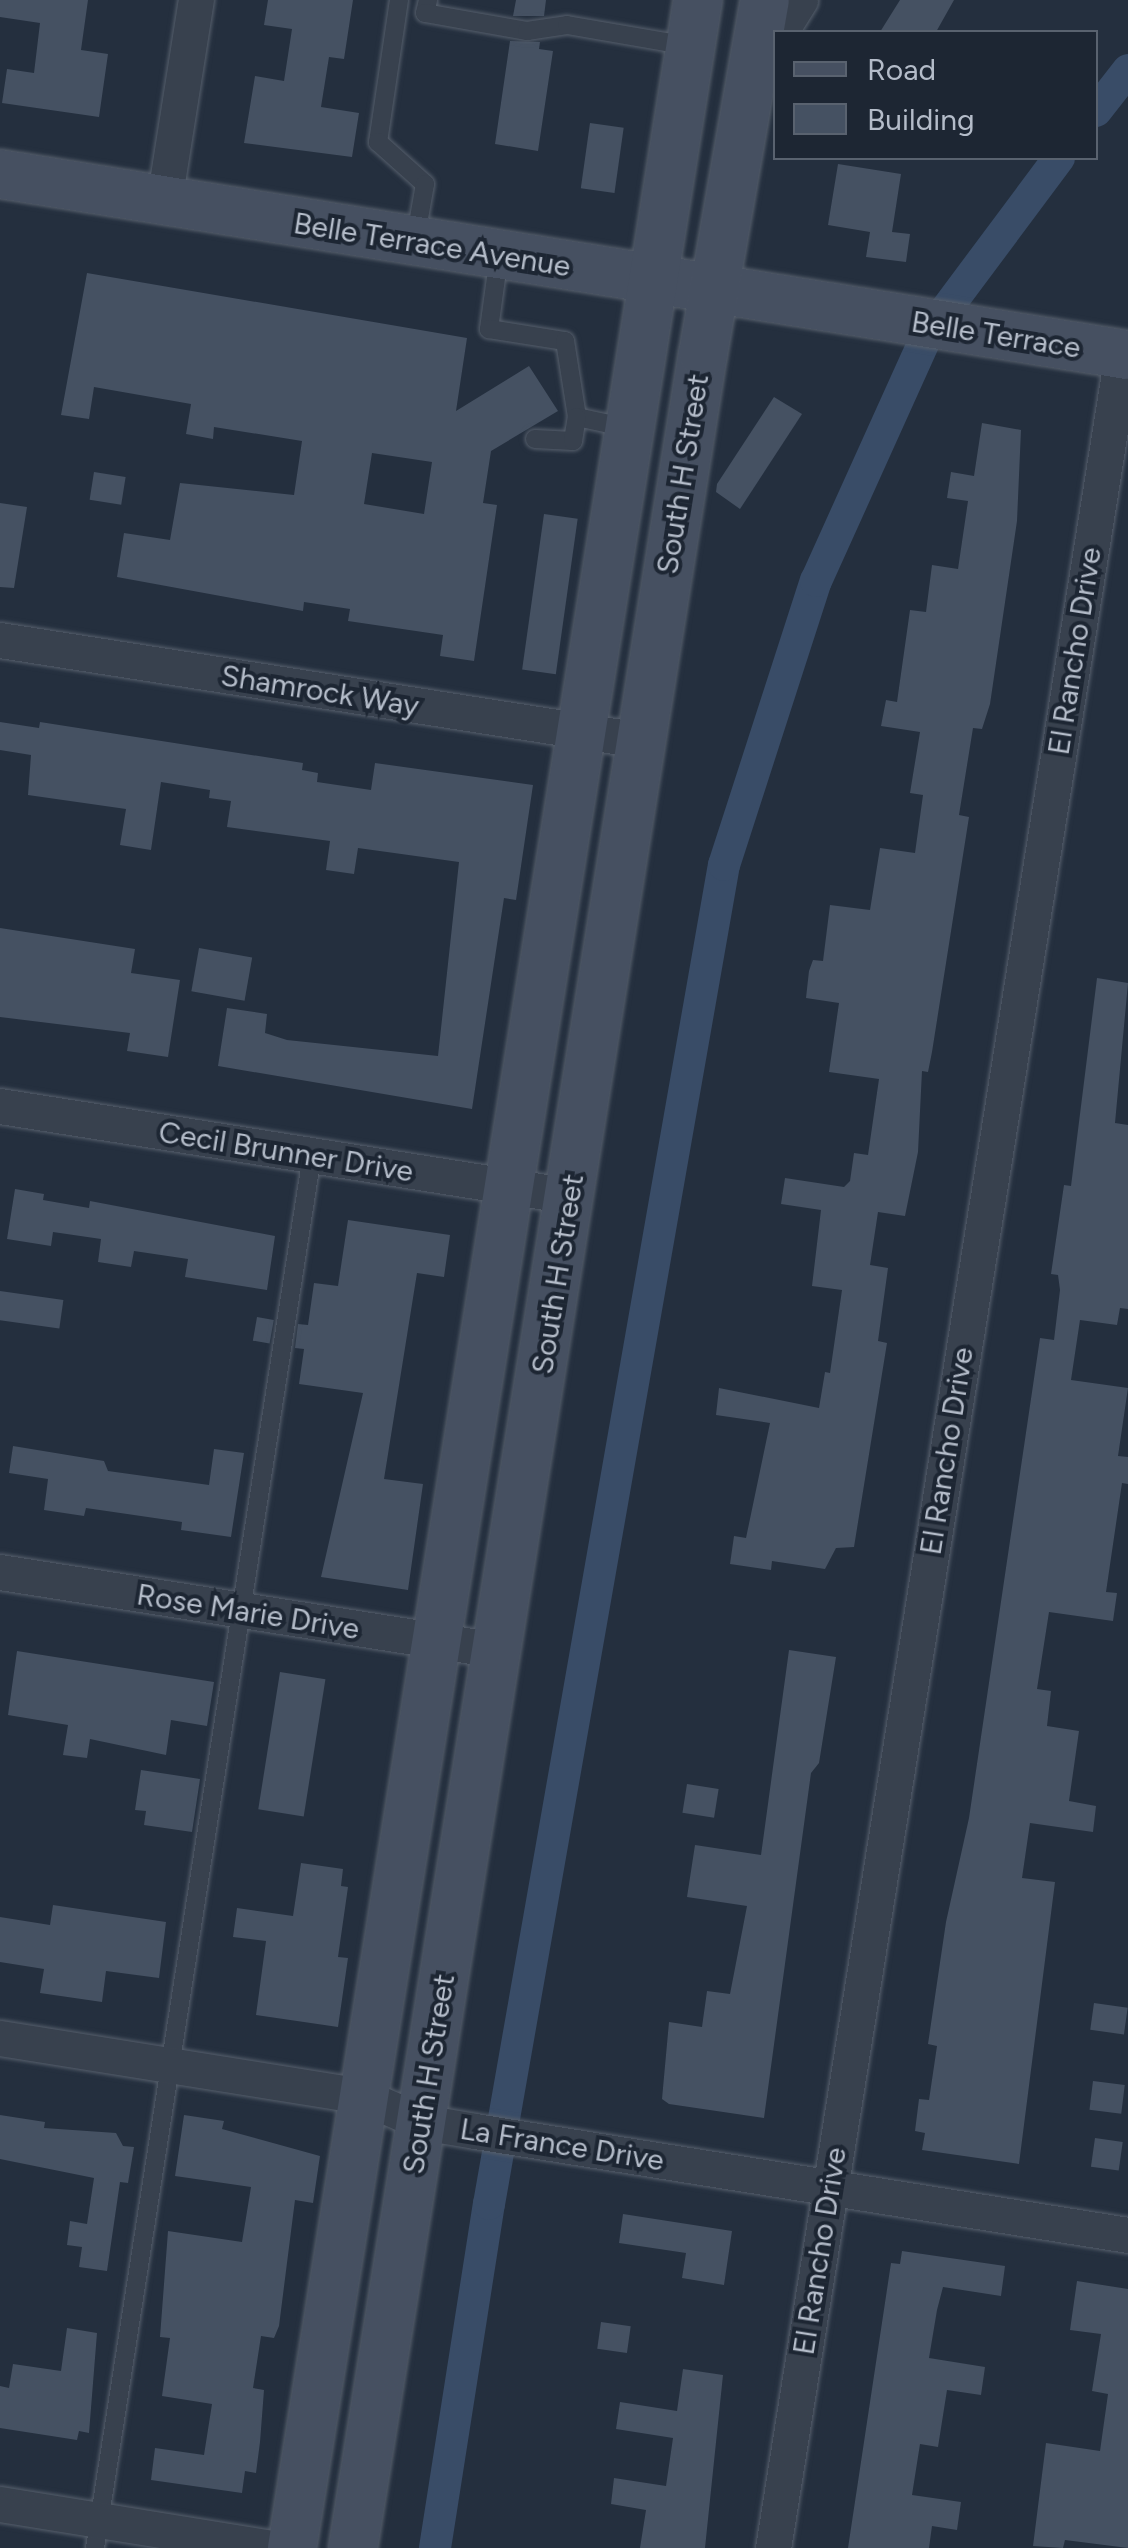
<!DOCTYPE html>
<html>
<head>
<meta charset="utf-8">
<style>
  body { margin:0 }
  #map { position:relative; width:1128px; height:2548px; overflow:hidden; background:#242f3e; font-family:Figtree,sans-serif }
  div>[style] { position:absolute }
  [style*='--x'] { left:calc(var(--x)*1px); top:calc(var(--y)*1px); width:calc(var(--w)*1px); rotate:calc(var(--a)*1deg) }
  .canal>* { height:32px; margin:-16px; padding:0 16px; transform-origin:16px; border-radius:16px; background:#394c67 }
  .building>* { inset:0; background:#455162; transform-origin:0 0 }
  .roads { filter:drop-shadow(0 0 2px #565f6c) drop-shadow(0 0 2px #565f6c) }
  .lane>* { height:18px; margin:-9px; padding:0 9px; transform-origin:9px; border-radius:9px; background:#38414e }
  .street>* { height:35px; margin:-17.5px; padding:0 17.5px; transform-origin:17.5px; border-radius:17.5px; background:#38414e }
  .secondary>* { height:48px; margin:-24px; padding:0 24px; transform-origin:24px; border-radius:24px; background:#465061 }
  span { translate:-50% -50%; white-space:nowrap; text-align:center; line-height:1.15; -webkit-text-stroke:8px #1d2633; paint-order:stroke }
  .street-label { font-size:30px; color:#b4bcc9 }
  .legend { position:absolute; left:773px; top:30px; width:325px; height:130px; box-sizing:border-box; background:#1d2633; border:2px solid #59626f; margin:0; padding:12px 18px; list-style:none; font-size:30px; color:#b4bcc9 }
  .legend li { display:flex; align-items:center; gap:20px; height:50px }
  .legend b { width:50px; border:2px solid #59626f }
</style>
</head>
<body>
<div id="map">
  <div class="canal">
    <div style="--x:1096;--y:111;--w:52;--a:-52"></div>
    <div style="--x:435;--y:2548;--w:348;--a:-81.1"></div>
    <div style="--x:489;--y:2204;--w:1359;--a:-80.05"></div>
    <div style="--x:724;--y:865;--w:299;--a:-72.1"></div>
    <div style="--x:816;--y:581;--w:270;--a:-65.7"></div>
    <div style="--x:927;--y:335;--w:221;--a:-53.3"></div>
  </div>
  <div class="building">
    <div style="clip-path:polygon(0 0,88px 0,81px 50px,108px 54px,99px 117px,2px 103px,7px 69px,34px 73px,40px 23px,0 17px)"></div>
    <div style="clip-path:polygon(268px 0,353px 0,344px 59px,329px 57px,321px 107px,359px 113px,352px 157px,244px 143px,255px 76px,284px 81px,292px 29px,264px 25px)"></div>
    <div style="clip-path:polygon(516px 0,546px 0,544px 16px,513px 16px)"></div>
    <div style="clip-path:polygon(900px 0,954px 0,936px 32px,880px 32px)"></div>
    <div style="clip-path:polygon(510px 41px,540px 42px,539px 49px,553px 51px,538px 151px,495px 144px)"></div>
    <div style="left:590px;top:123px;width:34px;height:66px;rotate:8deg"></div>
    <div style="clip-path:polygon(838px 164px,901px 174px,892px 232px,910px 234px,906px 262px,866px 257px,870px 232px,828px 225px)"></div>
    <div style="clip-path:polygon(evenodd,87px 273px,467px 338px,456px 411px,529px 366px,558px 411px,491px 451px,483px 503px,497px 505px,474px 661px,440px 656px,443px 635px,348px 621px,350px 609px,304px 602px,303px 611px,117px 577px,124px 533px,170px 540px,180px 483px,294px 495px,302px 441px,214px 427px,213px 439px,186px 434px,191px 404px,94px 387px,89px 419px,61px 415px,87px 273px,372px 453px,432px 462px,424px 514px,364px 504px,372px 453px)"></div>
    <div style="clip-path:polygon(774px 397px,802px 414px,740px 509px,716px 492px,717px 484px)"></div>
    <div style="clip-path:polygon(982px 423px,1021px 430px,1017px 521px,990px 704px,982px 729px,973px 728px,959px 815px,969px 817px,932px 1052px,928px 1072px,922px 1071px,918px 1152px,905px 1216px,878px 1212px,870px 1265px,888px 1268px,878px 1341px,887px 1343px,854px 1547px,836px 1548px,825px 1569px,772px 1561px,771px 1570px,730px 1564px,734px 1536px,746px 1538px,770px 1423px,716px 1415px,719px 1388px,819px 1408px,825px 1372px,830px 1373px,842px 1290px,812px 1286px,821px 1210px,781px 1204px,785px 1178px,844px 1187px,850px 1181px,854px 1153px,868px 1155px,879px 1079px,829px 1072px,839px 1003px,806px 998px,809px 971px,813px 960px,823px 961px,830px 905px,870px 910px,880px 848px,915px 853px,923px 795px,910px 793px,920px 732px,881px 726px,886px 700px,897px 702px,910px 610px,926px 612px,932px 565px,958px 569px,968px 501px,947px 498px,951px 472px,974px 476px)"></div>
    <div style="left:94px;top:472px;width:32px;height:28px;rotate:9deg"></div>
    <div style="clip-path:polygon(0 503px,27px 507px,14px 588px,0 587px)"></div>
    <div style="left:544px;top:514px;width:34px;height:157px;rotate:8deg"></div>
    <div style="clip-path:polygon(0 722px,39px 728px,40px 722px,303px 763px,302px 770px,318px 773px,317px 782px,371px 790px,375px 763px,533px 785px,516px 900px,504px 898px,472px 1109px,218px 1066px,227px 1008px,267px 1014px,265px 1033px,287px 1040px,438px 1056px,459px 862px,358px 848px,354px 874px,326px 870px,330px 841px,227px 827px,231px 801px,209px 798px,210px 790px,161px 782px,151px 850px,120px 845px,126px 809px,28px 795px,31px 755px,0 750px)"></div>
    <div style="clip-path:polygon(0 928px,135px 949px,131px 973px,180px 980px,168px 1057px,127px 1051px,130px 1033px,0 1017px)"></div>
    <div style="left:199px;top:948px;width:54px;height:44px;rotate:10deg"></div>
    <div style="clip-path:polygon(1097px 978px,1128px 983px,1115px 1123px,1128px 1125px,1128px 1309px,1120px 1308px,1117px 1325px,1080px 1320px,1071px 1380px,1128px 1388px,1118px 1456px,1128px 1457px,1128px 1484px,1122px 1483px,1106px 1592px,1117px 1593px,1113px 1621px,1049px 1612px,1037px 1689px,1051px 1691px,1047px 1726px,1079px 1731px,1069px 1801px,1096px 1806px,1093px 1832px,1030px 1823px,1022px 1878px,1055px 1882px,1019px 2164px,922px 2150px,925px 2133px,915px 2131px,919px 2099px,929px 2100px,937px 2046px,928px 2044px,946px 1922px,969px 1818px,1040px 1338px,1054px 1340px,1060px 1290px,1058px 1275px,1051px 1274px,1064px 1185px,1071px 1186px)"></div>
    <div style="clip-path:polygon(15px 1189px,44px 1194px,43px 1200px,89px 1208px,90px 1201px,275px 1236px,267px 1290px,185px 1277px,188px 1259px,134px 1251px,131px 1267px,98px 1262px,101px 1239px,53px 1232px,51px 1246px,7px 1239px)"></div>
    <div style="clip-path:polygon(348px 1220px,450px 1235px,444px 1277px,417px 1273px,384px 1479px,423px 1484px,408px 1590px,321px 1577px,363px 1393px,299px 1384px,304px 1349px,295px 1348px,298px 1324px,308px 1325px,314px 1283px,338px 1286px)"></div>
    <div style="left:0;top:1291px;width:64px;height:29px;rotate:8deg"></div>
    <div style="left:257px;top:1317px;width:17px;height:24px;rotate:10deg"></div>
    <div style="clip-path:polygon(13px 1446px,104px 1461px,108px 1471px,209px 1485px,214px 1449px,244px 1453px,231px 1537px,181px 1530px,182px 1522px,86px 1508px,84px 1516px,44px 1510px,48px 1479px,9px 1473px)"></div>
    <div style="clip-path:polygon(789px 1650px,836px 1657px,819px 1763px,811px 1773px,764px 2118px,669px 2104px,662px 2099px,669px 2022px,702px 2027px,707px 1991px,730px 1994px,747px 1906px,687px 1897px,695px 1845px,761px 1855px)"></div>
    <div style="clip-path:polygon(17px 1651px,214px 1682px,207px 1726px,171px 1720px,166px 1755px,90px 1739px,87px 1758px,63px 1755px,68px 1725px,8px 1715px)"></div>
    <div style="left:280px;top:1672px;width:46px;height:139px;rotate:9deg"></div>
    <div style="clip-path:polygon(141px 1770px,200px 1779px,192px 1832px,144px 1825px,146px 1811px,135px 1810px)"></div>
    <div style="left:687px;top:1784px;width:32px;height:29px;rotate:9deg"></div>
    <div style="clip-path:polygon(301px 1863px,343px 1869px,341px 1886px,348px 1887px,338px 1957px,348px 1958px,338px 2027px,256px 2015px,266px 1941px,233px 1937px,237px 1908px,293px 1916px)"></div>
    <div style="clip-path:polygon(53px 1905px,166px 1922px,159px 1978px,106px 1971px,102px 2002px,40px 1993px,44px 1969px,0 1962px,0 1917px,50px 1925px)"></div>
    <div style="left:1094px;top:2003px;width:34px;height:27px;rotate:8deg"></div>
    <div style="left:1093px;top:2081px;width:32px;height:29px;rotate:7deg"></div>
    <div style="clip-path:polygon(0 2115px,45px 2122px,44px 2128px,116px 2133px,123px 2146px,134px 2147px,128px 2183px,120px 2182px,107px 2271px,79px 2267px,82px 2247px,67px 2245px,70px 2221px,87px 2224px,94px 2178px,0 2159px)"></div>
    <div style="clip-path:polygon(184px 2115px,224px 2121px,222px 2129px,320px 2156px,313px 2203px,295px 2200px,279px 2326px,274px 2338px,261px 2336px,253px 2388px,264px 2390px,260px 2442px,256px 2473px,245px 2471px,242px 2493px,151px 2480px,155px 2448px,204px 2455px,212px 2404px,162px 2396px,170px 2338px,160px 2337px,168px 2231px,242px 2242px,251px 2187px,175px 2176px)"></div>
    <div style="left:1095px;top:2138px;width:28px;height:29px;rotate:8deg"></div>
    <div style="clip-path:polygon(623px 2214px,732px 2231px,724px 2285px,682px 2278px,686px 2253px,619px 2243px)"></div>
    <div style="clip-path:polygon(902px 2251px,1005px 2266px,1001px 2296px,943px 2287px,937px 2310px,929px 2358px,985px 2367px,981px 2395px,947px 2390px,938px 2447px,920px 2444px,912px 2495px,961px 2502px,957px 2530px,932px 2526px,929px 2548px,848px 2548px,891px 2263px,900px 2264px)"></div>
    <div style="clip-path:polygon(1077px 2281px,1128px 2289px,1128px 2548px,1065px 2540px,1063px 2548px,1033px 2546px,1046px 2443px,1100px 2451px,1108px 2394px,1092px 2391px,1101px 2334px,1070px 2330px)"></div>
    <div style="left:601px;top:2322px;width:30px;height:27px;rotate:8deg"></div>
    <div style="clip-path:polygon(67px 2328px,97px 2333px,89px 2433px,79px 2431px,77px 2440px,0 2428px,0 2386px,9px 2388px,13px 2364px,61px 2371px)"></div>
    <div style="clip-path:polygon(683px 2369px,723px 2375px,705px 2548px,640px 2548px,646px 2510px,611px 2504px,614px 2478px,666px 2486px,673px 2438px,616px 2429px,620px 2402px,677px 2411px)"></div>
  </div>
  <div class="roads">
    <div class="lane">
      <div style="--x:399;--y:0;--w:144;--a:98.4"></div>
      <div style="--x:378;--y:142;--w:63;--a:41.8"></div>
      <div style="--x:425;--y:184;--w:58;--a:100"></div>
      <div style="--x:428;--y:0;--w:13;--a:103"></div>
      <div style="--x:425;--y:13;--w:104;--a:10"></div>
      <div style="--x:527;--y:31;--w:40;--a:-8.5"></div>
      <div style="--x:567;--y:25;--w:123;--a:9.8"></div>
      <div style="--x:499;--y:256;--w:74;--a:97.8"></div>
      <div style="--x:489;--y:329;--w:77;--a:9"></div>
      <div style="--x:565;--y:341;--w:77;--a:81"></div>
      <div style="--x:577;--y:417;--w:52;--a:12.2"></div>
      <div style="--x:535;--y:439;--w:38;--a:3"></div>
      <div style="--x:573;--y:441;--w:24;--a:-81"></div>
      <div style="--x:95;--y:2548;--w:1409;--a:-81.14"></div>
    </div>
    <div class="street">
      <div style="--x:780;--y:32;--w:38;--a:-58"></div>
      <div style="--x:164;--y:201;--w:204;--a:-81"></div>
      <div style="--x:0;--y:640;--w:648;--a:8.88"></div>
      <div style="--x:0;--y:1106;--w:578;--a:8.96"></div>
      <div style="--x:0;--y:1572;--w:503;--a:8.92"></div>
      <div style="--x:0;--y:2038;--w:367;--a:9.1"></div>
      <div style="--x:362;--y:2096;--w:65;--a:23.4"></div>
      <div style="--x:422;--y:2122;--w:54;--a:9.6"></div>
      <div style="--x:475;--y:2131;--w:661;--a:9.05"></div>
      <div style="--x:0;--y:2504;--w:277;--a:9.2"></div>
      <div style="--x:773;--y:2548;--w:2222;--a:-80.96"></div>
    </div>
    <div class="secondary">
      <div style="--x:0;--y:174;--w:1142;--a:9.12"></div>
      <div style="--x:292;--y:2548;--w:2580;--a:-80.95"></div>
      <div style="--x:353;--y:2548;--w:2222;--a:-80.94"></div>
      <div style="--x:703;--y:354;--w:359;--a:-80.1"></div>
    </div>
  </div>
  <div class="street-label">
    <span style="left:432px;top:245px;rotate:9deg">Belle Terrace Avenue</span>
    <span style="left:996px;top:335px;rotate:9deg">Belle Terrace</span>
    <span style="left:683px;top:474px;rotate:-81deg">South H Street</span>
    <span style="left:1075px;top:651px;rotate:-81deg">El Rancho Drive</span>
    <span style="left:320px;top:691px;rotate:9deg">Shamrock Way</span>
    <span style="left:286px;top:1152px;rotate:9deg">Cecil Brunner Drive</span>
    <span style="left:558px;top:1274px;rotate:-81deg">South H Street</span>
    <span style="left:947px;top:1451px;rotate:-81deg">El Rancho Drive</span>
    <span style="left:248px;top:1612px;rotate:9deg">Rose Marie Drive</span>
    <span style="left:429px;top:2074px;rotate:-81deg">South H Street</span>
    <span style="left:562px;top:2145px;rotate:9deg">La France Drive</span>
    <span style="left:820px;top:2251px;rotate:-81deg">El Rancho Drive</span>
  </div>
  <ul class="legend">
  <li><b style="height:12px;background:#465061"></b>Road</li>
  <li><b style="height:28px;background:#455162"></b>Building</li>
  </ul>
</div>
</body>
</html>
